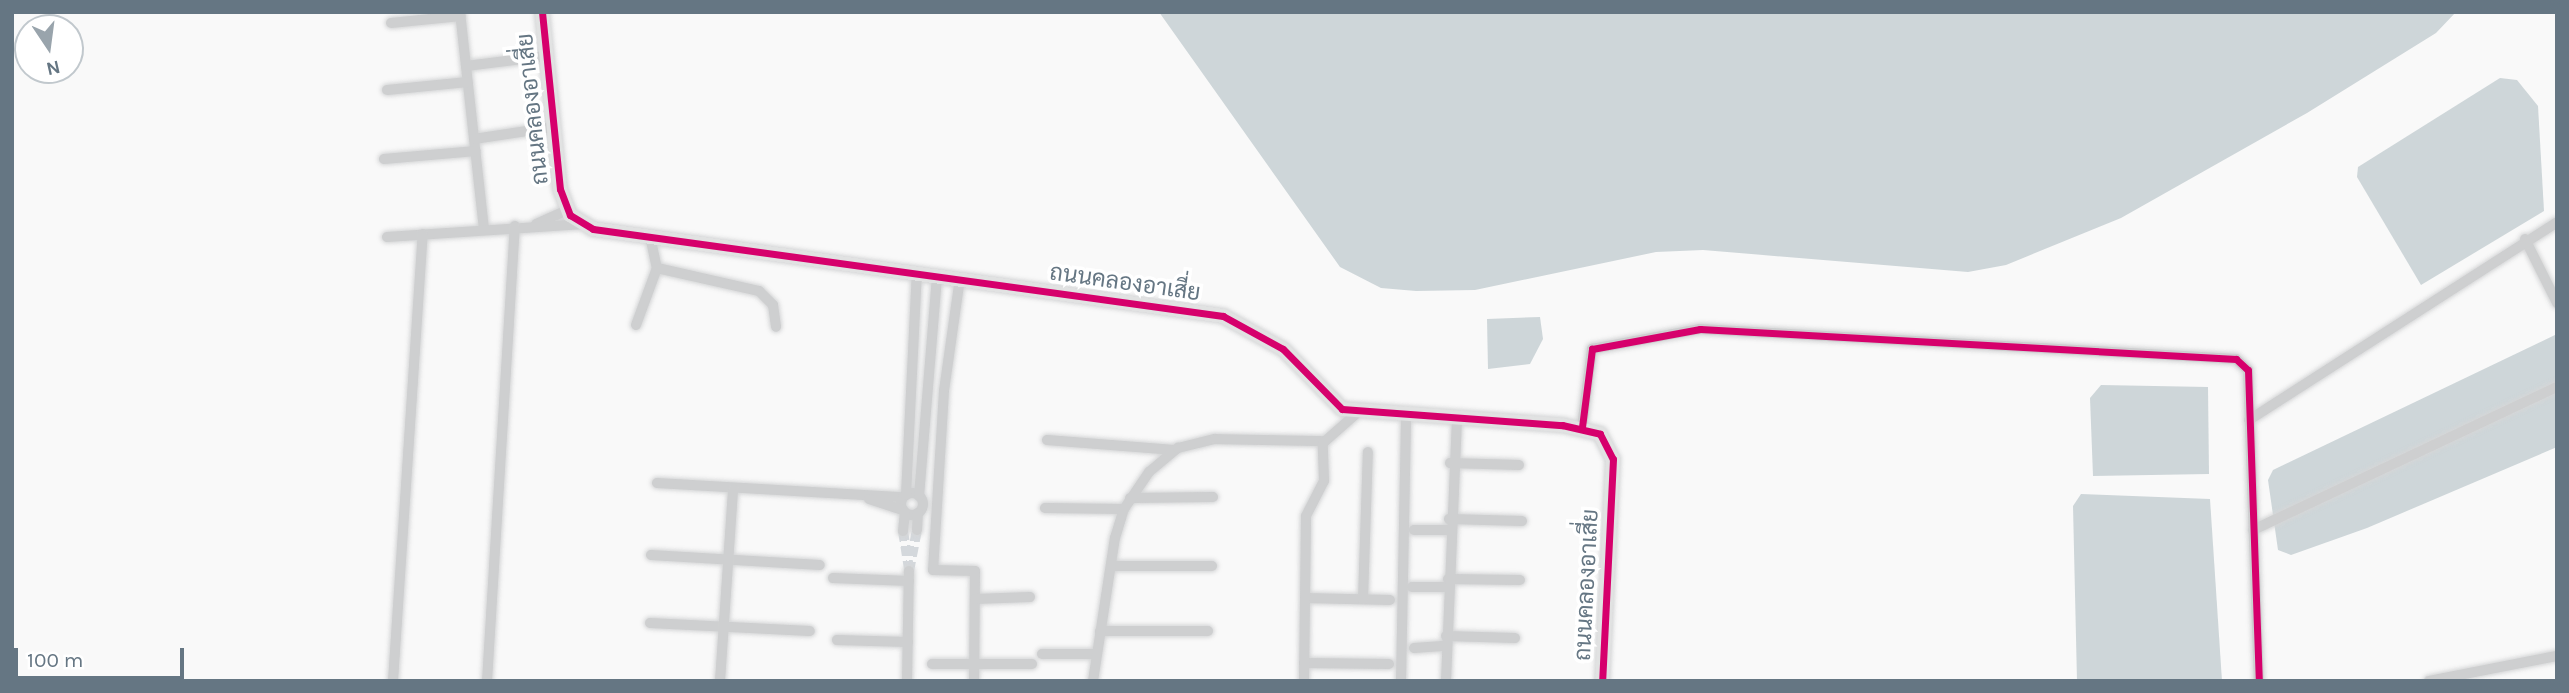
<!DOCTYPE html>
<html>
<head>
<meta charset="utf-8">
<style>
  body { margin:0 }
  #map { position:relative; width:2569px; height:693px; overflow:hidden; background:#f9f9f9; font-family:Karla,Sarabun,sans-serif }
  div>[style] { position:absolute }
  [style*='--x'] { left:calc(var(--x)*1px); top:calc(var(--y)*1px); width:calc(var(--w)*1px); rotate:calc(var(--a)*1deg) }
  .water>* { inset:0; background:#ced6d9 }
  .street-tunnel>* { height:10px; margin-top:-5px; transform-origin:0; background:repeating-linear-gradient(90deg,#d4d8dc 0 10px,transparent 0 15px) }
  .roads { filter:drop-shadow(0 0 2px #d5d6d7) drop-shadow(0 0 2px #d5d6d7) }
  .street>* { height:10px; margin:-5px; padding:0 5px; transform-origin:5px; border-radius:5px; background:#cecfd0 }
  .street>.ring { margin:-5px; padding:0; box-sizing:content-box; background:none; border:10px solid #cecfd0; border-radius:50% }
  .secondary>* { height:14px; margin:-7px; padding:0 7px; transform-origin:7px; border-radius:7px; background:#e1e2e2 }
  .cycleway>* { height:7px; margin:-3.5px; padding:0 3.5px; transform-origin:3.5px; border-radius:3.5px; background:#d6006c }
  span { translate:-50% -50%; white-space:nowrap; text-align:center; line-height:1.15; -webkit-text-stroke:7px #fff; paint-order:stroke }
  .street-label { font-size:23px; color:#657683 }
  .frame { position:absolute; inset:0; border:14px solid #657683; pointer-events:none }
  .north { position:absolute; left:14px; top:14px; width:70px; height:70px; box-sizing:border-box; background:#fff; border:2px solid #c1c8cd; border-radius:50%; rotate:167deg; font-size:19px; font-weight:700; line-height:28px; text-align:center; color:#657683 }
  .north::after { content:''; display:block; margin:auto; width:24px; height:32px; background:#99a4ac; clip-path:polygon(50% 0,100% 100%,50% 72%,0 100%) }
  .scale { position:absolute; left:14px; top:648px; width:170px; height:32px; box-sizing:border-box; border:4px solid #657683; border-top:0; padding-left:9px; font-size:21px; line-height:24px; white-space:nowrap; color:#657683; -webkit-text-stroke:5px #fff; paint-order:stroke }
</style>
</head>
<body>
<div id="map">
  <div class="water">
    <div style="clip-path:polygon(1159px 12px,2456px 12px,2436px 33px,2307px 113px,2121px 218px,2006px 265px,1968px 272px,1703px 250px,1656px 252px,1475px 290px,1416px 291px,1381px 288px,1340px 267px)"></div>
    <div style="clip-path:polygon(2500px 78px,2517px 80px,2538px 106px,2544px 211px,2421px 285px,2357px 177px,2358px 167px)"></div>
    <div style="clip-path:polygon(1540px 317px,1543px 339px,1530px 364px,1488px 369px,1487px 319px)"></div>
    <div style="clip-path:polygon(2557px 334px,2557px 447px,2367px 528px,2291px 555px,2278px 550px,2268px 480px,2273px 470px)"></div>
    <div style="clip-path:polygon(2101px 385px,2208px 387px,2209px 474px,2093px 476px,2090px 398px)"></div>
    <div style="clip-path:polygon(2081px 494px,2210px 499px,2222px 681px,2077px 681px,2073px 506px)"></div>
  </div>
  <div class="street-tunnel">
    <div style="--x:903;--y:531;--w:39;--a:81"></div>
    <div style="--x:909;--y:571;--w:42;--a:-79"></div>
  </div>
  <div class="roads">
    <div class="street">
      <div style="--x:460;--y:12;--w:217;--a:83.7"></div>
      <div style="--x:391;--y:23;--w:70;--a:-5.7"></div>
      <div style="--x:466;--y:66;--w:81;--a:-7.1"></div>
      <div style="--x:387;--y:90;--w:81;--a:-5.6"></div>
      <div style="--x:474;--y:139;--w:80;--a:-8.6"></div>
      <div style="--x:384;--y:159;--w:92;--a:-5"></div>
      <div style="--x:536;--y:224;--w:34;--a:-24"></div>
      <div style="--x:650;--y:236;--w:33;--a:78"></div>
      <div style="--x:657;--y:268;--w:105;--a:12.7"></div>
      <div style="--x:759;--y:291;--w:20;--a:45"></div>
      <div style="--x:773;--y:305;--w:22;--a:82"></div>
      <div style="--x:387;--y:237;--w:197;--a:-3.8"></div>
      <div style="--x:2525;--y:239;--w:72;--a:63.4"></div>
      <div style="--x:960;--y:278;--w:114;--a:98.1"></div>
      <div style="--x:944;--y:391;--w:179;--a:93.5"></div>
      <div style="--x:933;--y:570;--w:42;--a:1.4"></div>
      <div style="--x:975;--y:571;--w:110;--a:90.5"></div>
      <div style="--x:636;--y:325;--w:61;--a:-69.8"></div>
      <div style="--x:2249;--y:420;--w:366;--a:-32.7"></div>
      <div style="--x:1582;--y:427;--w:79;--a:-82.7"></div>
      <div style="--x:1592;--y:349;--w:110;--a:-10.5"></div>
      <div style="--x:1700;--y:329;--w:537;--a:3.2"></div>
      <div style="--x:2236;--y:359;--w:16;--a:43"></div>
      <div style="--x:2248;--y:370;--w:311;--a:88"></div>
      <div style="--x:1047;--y:440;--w:128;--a:4.5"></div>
      <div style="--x:1450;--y:463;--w:69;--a:1.7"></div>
      <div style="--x:657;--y:483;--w:246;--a:3.3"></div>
      <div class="ring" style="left:901px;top:493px;width:12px;height:12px"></div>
      <div style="--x:906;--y:495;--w:222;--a:-87.2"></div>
      <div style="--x:919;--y:496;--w:220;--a:-85.3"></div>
      <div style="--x:1130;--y:498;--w:83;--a:-0.7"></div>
      <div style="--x:869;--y:499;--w:36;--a:18"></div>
      <div style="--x:1045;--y:508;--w:79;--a:0.7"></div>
      <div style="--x:1449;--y:519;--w:73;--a:1.6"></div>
      <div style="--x:917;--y:530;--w:17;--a:-87"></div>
      <div style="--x:1414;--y:530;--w:35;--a:0"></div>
      <div style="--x:2253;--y:530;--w:336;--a:-25.2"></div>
      <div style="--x:903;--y:531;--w:19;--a:-84"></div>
      <div style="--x:651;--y:555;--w:169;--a:3.4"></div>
      <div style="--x:1111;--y:566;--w:101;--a:0"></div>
      <div style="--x:833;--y:578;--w:76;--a:2.3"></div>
      <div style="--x:1448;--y:579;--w:72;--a:0.8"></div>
      <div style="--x:1412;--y:587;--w:36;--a:0"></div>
      <div style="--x:1305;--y:598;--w:85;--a:1.3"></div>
      <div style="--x:975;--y:599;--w:55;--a:-2.1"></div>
      <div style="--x:1363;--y:599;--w:147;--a:-88.1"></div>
      <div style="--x:650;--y:623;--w:160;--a:2.9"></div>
      <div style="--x:1100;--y:631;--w:108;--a:0"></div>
      <div style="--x:1446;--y:636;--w:69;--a:1.7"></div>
      <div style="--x:837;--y:640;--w:71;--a:1.6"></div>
      <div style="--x:1414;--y:648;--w:32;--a:-4"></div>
      <div style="--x:1042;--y:654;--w:55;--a:0"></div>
      <div style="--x:1304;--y:663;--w:85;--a:0.7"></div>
      <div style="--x:932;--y:664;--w:100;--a:0"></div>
      <div style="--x:393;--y:681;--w:448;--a:-86.2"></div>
      <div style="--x:487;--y:681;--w:456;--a:-86.5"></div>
      <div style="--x:720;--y:681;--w:192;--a:-86.1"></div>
      <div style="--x:907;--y:681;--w:110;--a:-89"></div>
      <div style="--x:1093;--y:681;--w:145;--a:-81.3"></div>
      <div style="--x:1115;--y:538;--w:30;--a:-73"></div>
      <div style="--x:1124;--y:509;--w:45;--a:-56"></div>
      <div style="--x:1149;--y:472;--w:38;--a:-40"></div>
      <div style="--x:1178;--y:448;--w:38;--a:-14"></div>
      <div style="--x:1215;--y:439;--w:109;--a:1.1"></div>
      <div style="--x:1304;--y:681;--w:165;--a:-89.3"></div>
      <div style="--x:1306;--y:516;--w:39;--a:-63"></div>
      <div style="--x:1324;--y:481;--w:38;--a:-92"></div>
      <div style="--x:1323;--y:443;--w:45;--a:-41.4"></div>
      <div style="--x:1401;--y:681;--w:264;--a:-88.9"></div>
      <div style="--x:1446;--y:681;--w:262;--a:-87.6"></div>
      <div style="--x:2429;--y:681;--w:130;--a:-11.1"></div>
    </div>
    <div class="secondary">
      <div style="--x:542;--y:12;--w:178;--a:84.2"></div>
      <div style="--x:560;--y:189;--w:28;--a:69"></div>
      <div style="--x:570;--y:215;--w:27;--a:31"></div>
      <div style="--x:593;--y:229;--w:636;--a:7.86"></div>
      <div style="--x:1223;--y:316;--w:68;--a:28.8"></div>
      <div style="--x:1283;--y:349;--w:84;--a:45.5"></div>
      <div style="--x:1342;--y:409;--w:221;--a:4.2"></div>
      <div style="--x:1562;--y:425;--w:39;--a:13"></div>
      <div style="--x:1600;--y:434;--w:28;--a:63"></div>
      <div style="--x:1613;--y:459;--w:222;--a:92.8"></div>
    </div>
  </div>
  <div class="cycleway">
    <div style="--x:542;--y:12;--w:178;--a:84.2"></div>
    <div style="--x:560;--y:189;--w:28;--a:69"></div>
    <div style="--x:570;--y:215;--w:27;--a:31"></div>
    <div style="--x:593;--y:229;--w:636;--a:7.86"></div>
    <div style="--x:1223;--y:316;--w:68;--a:28.8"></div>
    <div style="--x:1283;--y:349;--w:84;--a:45.5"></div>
    <div style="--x:1342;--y:409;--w:221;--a:4.2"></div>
    <div style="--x:1562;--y:425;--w:39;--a:13"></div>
    <div style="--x:1600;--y:434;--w:28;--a:63"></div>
    <div style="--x:1613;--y:459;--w:222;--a:92.8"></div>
    <div style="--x:1582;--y:427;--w:79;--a:-82.7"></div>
    <div style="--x:1592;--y:349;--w:110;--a:-10.5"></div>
    <div style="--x:1700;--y:329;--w:537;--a:3.2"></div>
    <div style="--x:2236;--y:359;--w:16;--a:43"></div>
    <div style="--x:2248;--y:370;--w:311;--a:88"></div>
  </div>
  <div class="street-label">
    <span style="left:533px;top:109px;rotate:-96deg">ถนนคลองอาเสี่ย</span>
    <span style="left:1125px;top:283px;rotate:8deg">ถนนคลองอาเสี่ย</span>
    <span style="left:1587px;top:585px;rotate:-87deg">ถนนคลองอาเสี่ย</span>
  </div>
  <div class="frame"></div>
  <div class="north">N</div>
  <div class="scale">100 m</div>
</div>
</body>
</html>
